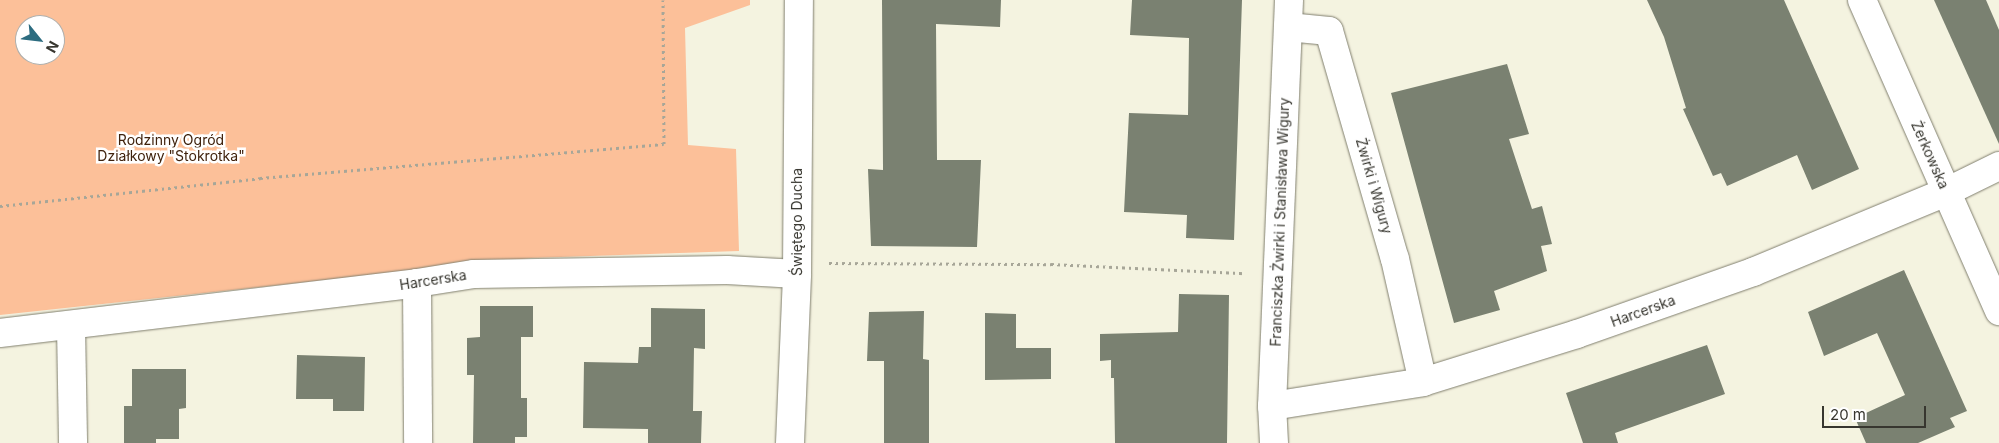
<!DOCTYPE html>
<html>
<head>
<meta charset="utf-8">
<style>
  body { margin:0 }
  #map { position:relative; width:1999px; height:443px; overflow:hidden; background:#f4f3e0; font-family:Inter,sans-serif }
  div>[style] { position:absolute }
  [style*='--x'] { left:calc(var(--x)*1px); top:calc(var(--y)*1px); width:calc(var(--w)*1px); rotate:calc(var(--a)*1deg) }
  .green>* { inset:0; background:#fcc099 }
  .building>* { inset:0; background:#7a8171 }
  .path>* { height:3px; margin-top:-1.5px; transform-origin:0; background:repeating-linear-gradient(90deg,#a7a698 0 2.5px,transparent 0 6.5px) }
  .roads { filter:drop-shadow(0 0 1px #807f6e) drop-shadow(0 0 1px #807f6e) }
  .minor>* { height:28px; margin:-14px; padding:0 14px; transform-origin:14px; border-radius:14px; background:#fff }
  .tertiary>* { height:28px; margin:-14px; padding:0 14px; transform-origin:14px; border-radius:14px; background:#fff }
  span { translate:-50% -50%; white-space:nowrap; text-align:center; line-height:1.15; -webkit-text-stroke:5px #fff; paint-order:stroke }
  .park-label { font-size:14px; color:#3f220d }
  .street-label { font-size:14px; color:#37362f }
  .north { position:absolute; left:15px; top:15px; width:50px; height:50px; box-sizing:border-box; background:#fff; border:1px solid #afafac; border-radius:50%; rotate:119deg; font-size:14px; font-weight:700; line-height:20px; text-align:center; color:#37362f }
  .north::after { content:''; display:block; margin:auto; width:18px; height:22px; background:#2c6c80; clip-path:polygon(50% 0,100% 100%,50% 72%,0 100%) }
  .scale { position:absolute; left:1822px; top:406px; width:104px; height:22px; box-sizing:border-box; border:2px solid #37362f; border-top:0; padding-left:6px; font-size:15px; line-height:18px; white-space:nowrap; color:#37362f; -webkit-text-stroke:4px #fff; paint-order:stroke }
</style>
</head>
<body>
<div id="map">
  <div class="green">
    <div style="clip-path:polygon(evenodd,0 0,750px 0,750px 5px,685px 28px,688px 145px,736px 149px,739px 251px,531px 258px,0 315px,0 0,25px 25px,55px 25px,55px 55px,25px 55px,25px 25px)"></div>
  </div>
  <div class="building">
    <div style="clip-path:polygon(882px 0,1001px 0,1000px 27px,936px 24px,937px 160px,981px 160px,977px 247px,871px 246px,868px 169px,883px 170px)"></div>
    <div style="clip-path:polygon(1132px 0,1242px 0,1234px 240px,1186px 238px,1187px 215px,1124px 212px,1129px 113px,1188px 115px,1189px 38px,1130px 35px)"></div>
    <div style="clip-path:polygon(1647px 0,1784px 0,1859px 169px,1812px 190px,1797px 155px,1727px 186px,1721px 173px,1713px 176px,1683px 109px,1686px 108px,1664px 37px)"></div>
    <div style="clip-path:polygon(1934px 0,1986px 0,1999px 30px,1999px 144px)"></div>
    <div style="clip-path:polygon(1507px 64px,1529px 134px,1509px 139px,1532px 209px,1542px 206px,1552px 244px,1541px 246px,1547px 271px,1494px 291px,1500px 310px,1454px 323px,1391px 93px)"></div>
    <div style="clip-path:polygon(1904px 270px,1967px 411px,1950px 418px,1955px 427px,1918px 443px,1866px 443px,1855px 418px,1905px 395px,1877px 333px,1824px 356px,1808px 312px)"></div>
    <div style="clip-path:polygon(1179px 294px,1229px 295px,1227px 443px,1115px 443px,1114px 378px,1111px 378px,1111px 360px,1100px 361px,1100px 334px,1178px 332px)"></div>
    <div style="clip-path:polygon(480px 306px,533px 306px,533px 337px,521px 337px,521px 398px,527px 398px,527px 437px,515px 437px,515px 443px,473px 443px,474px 375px,467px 375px,467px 338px,480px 337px)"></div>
    <div style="clip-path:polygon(651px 308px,705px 309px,705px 349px,694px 348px,693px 411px,702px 411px,701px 443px,648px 443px,648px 429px,583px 428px,584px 362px,638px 363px,639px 347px,651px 347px)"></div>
    <div style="clip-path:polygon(924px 311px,923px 359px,929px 360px,929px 443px,884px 443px,884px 361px,867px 361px,869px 312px)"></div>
    <div style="clip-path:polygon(985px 313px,1016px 314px,1016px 348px,1051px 348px,1051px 379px,985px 380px)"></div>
    <div style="clip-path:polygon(1707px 345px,1725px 394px,1615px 433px,1618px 443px,1583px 443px,1566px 393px)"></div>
    <div style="clip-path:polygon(297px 355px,365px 357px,364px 411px,333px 411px,333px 399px,296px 399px)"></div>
    <div style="clip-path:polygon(132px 369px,186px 369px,186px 408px,179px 409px,179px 439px,156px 439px,156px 443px,124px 443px,124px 406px,132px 406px)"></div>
  </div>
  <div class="path">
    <div style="--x:0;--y:206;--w:262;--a:-6.1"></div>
    <div style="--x:260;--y:178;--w:405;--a:-4.8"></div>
    <div style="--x:664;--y:144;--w:144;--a:-90.4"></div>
    <div style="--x:829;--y:263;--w:222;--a:0.3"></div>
    <div style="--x:1051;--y:264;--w:194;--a:2.7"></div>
  </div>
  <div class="roads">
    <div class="minor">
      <div style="--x:1288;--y:27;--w:41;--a:5.6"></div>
      <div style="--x:1329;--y:31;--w:237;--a:73.9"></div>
      <div style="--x:1395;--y:259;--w:126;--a:77.2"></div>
      <div style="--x:417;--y:283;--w:160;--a:89.6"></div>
      <div style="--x:71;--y:326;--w:117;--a:89"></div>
      <div style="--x:0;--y:333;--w:420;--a:-6.8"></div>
      <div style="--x:417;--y:283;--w:58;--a:-9"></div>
      <div style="--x:474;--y:274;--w:253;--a:-0.9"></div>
      <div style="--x:727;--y:270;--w:70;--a:3.3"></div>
      <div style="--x:1272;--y:406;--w:153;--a:-9"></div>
      <div style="--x:1423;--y:382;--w:161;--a:-17.3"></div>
      <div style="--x:1577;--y:334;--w:187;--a:-19.4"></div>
      <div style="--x:1753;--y:272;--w:209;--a:-22.5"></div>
      <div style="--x:1946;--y:192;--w:59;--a:-26.1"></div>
      <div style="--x:1274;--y:443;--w:37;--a:-93"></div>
      <div style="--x:1272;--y:406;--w:406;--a:-87.6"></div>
    </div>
    <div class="tertiary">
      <div style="--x:1862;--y:0;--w:340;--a:66.2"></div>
      <div style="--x:790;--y:443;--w:169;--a:-87.6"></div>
      <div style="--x:797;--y:274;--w:274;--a:-89.6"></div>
    </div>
  </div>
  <div class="park-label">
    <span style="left:171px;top:148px">Rodzinny Ogród<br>Działkowy "Stokrotka"</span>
  </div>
  <div class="street-label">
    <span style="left:1930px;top:155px;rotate:66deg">Żerkowska</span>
    <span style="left:1374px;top:186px;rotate:74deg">Żwirki i Wigury</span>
    <span style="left:797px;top:222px;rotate:-90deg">Świętego Ducha</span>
    <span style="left:1280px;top:222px;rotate:-88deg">Franciszka Żwirki i Stanisława Wigury</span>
    <span style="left:433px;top:280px;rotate:-9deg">Harcerska</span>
    <span style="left:1643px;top:311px;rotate:-20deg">Harcerska</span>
  </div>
  <div class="north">N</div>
  <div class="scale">20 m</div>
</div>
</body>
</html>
